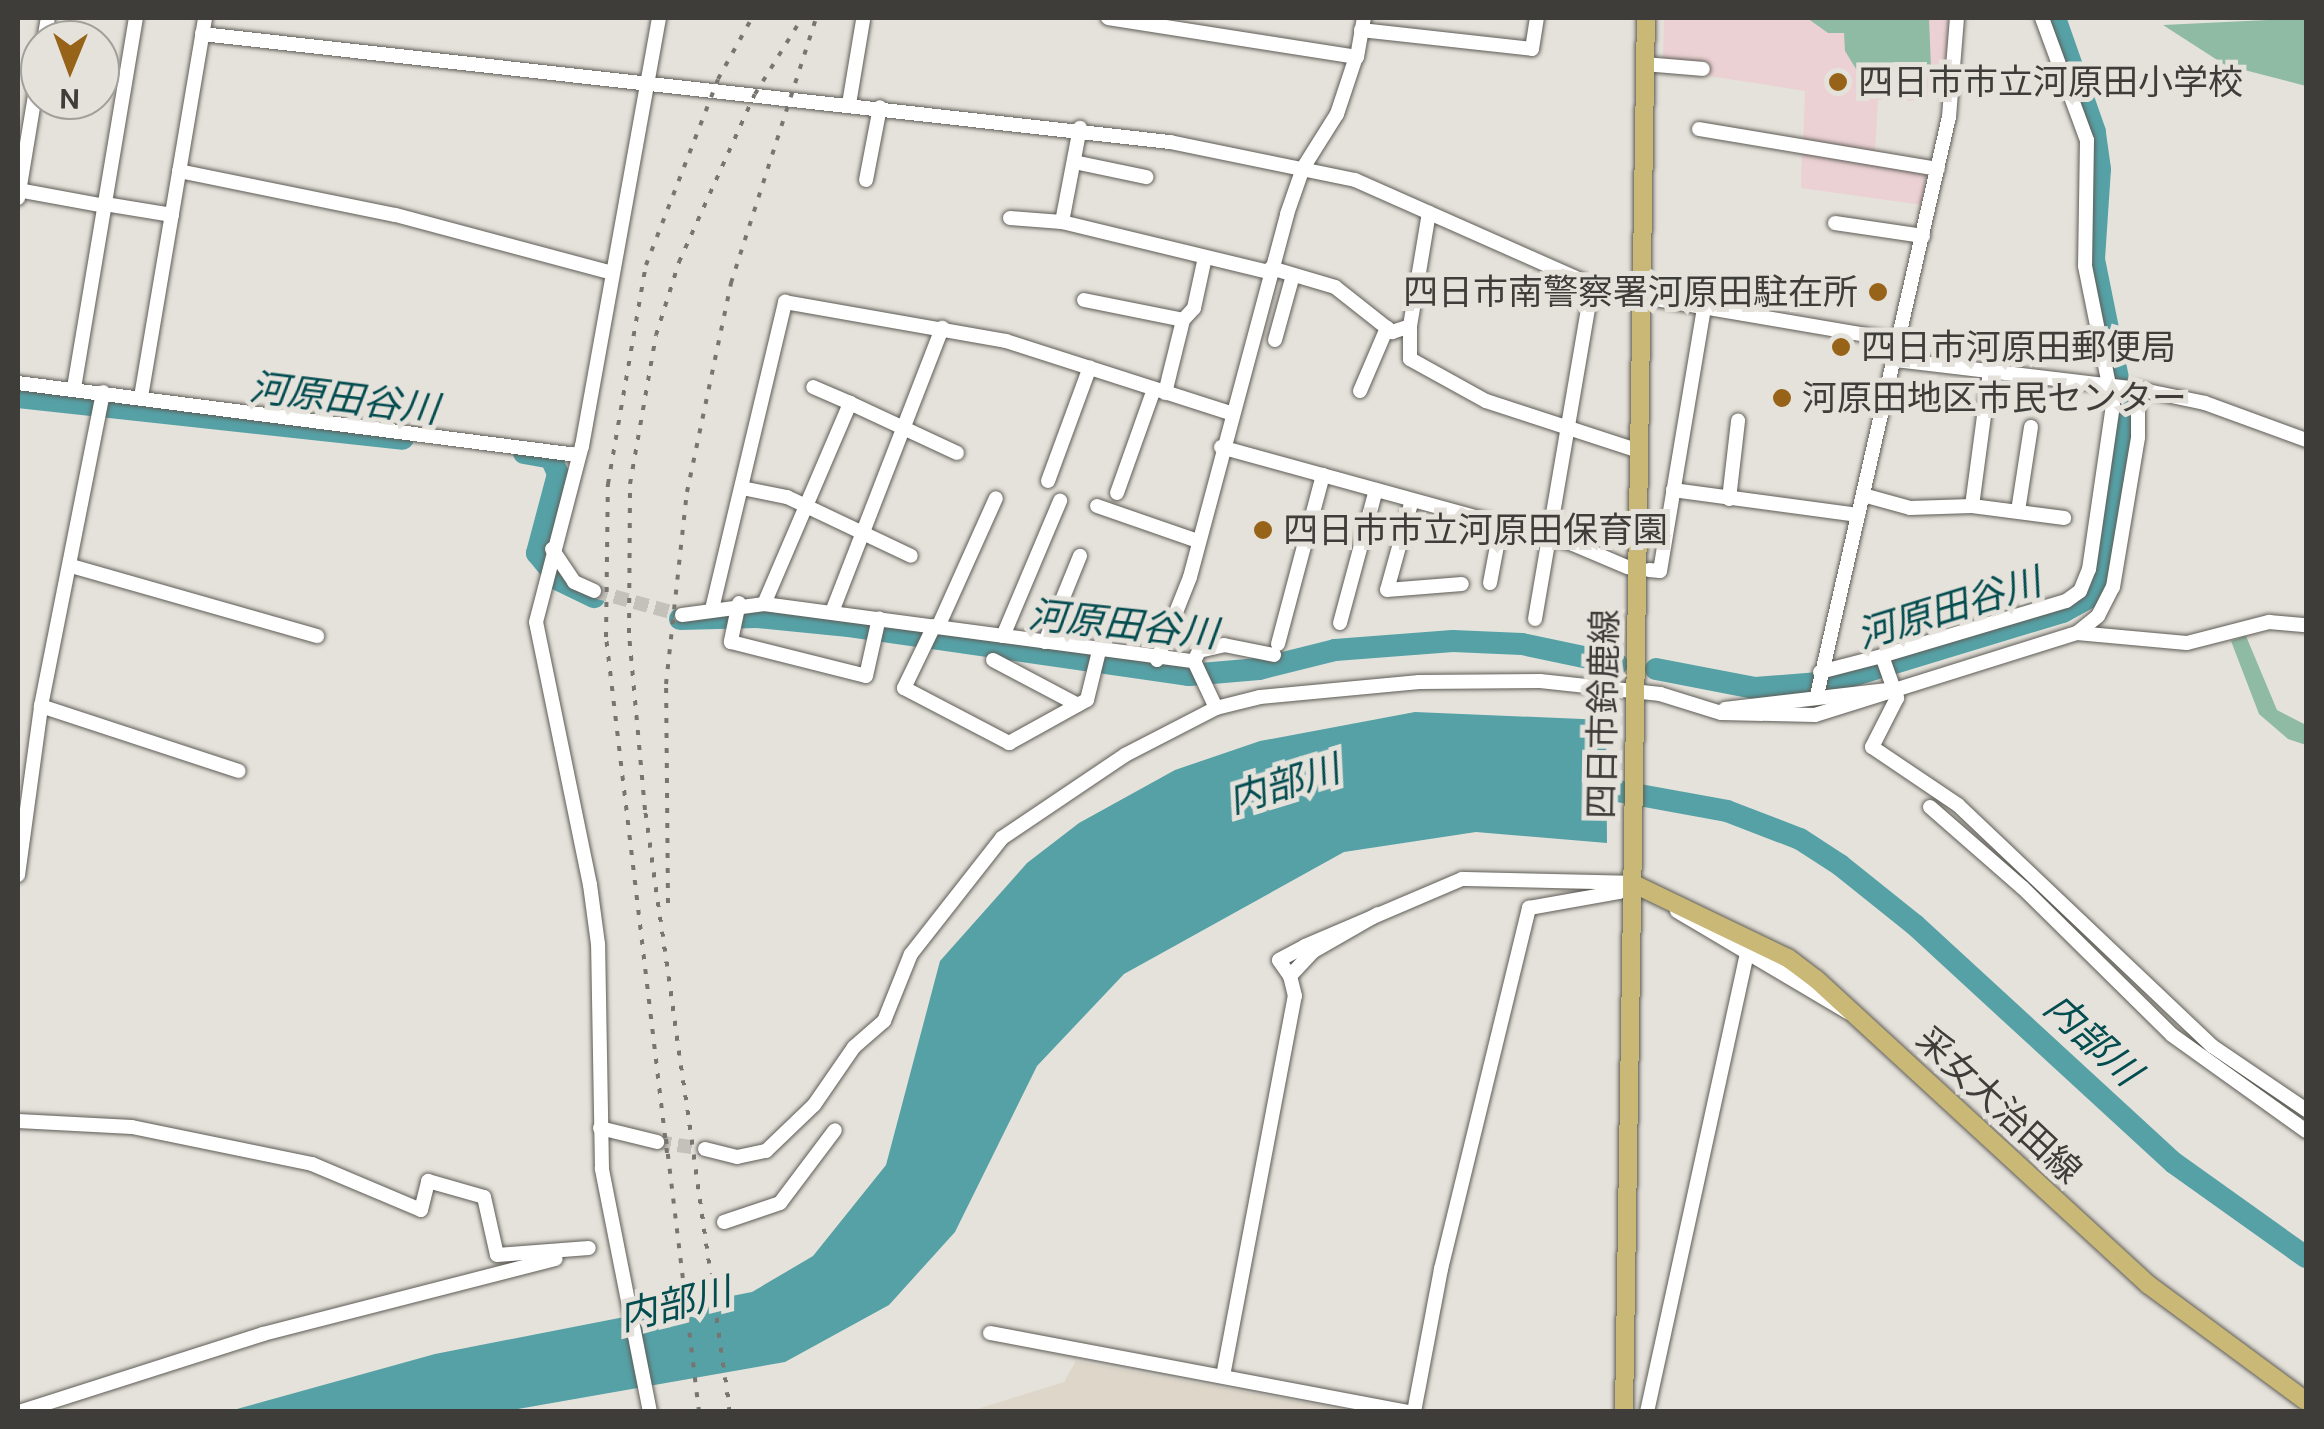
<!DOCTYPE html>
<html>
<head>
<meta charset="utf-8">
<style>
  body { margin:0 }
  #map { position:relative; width:2324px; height:1429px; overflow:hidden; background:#e5e2db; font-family:"DM Sans","Noto Sans JP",sans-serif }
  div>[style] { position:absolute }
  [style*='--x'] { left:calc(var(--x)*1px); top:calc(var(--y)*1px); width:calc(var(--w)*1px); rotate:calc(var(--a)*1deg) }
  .built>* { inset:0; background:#ddd6c9 }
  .education>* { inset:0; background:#ebd1d3 }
  .green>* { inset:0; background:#8fbba4 }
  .water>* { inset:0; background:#56a1a6 }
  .river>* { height:22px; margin:-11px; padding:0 11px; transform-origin:11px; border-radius:11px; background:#56a1a6 }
  .minor-tunnel>* { height:14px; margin-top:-7px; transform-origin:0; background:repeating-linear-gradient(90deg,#c4c1bb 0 14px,transparent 0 21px) }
  .roads { filter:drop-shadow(0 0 2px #5e5c56) drop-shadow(0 0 2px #5e5c56) }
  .minor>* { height:14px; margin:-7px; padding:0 7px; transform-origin:7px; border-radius:7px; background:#fff }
  .major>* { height:18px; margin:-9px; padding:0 9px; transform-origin:9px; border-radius:9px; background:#c9b876 }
  .rail>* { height:4px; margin-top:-2px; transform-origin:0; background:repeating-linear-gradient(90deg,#767570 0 5px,transparent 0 15px) }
  .dots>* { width:28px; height:28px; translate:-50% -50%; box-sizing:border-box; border:5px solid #e5e2db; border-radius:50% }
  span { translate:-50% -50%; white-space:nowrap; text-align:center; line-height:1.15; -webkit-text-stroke:10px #e5e2db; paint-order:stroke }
  .poi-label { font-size:35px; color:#3e3d3a }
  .left { translate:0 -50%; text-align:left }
  .right { translate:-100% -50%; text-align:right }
  .street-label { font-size:35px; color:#3e3d3a }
  .water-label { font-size:38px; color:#034c50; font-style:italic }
  .frame { position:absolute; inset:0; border:20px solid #3e3d3a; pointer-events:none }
  .north { position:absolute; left:20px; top:20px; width:100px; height:100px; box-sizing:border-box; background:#e5e2db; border:2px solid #a2a09b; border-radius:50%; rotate:181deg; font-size:28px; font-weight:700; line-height:40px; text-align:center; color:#3e3d3a }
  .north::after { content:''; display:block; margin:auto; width:35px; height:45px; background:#976319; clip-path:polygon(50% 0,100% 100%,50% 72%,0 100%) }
</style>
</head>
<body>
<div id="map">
  <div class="built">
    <div style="clip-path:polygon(1076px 1361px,1351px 1411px,971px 1411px,1064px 1382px)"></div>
  </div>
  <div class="education">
    <div style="clip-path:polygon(1664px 18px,1948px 18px,1948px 77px,1928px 85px,1927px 101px,1878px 100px,1875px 154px,1803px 145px,1805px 91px,1709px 76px,1709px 66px,1663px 58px)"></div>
    <div style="clip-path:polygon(1802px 149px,1926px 171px,1922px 205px,1801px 188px)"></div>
  </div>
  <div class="green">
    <div style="clip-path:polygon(1807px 18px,1929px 18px,1931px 68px,1916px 78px,1861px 77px,1845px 51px,1844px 33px,1828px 33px)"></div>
    <div style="clip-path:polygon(2306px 18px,2306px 86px,2225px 65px,2163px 25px)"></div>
    <div style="clip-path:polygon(2246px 636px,2277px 710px,2306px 725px,2306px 745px,2288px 739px,2259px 714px,2231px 641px)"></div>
  </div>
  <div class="water">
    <div style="clip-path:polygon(1415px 712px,1606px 720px,1607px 843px,1476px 832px,1344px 852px,1124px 974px,1037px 1066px,955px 1232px,889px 1305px,785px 1362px,507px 1411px,226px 1412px,435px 1354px,752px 1292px,813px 1256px,886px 1165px,940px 961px,1027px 863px,1079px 823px,1175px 770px,1260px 741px)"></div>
  </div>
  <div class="river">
    <div style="--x:18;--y:397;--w:387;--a:6.2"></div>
    <div style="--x:524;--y:453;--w:27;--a:10"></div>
    <div style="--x:551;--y:458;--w:17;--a:66"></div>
    <div style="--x:558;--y:474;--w:82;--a:104.9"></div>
    <div style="--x:537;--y:553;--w:35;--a:51"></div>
    <div style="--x:559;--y:580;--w:39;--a:26"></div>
    <div style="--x:680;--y:619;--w:77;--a:-1.5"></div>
    <div style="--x:757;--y:617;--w:92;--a:5.6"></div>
    <div style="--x:849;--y:626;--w:344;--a:8.2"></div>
    <div style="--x:1189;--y:675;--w:70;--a:-4.9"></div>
    <div style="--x:1259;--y:669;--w:78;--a:-14"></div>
    <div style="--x:1335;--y:650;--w:118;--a:-4.4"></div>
    <div style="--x:1453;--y:641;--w:69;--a:2.5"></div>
    <div style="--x:1522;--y:644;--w:97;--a:11.9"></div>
    <div style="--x:1656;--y:669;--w:101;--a:10.9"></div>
    <div style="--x:1755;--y:688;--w:77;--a:-4.5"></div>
    <div style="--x:1832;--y:682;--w:241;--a:-16.9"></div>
    <div style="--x:2063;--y:612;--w:29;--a:-29"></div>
    <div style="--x:2088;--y:598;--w:25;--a:-61"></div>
    <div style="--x:2100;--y:576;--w:165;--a:-81.3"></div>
    <div style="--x:2125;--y:413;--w:157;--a:-101.4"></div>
    <div style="--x:2094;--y:259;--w:90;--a:-86.2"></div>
    <div style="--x:2100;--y:169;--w:37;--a:-98"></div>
    <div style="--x:2095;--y:132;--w:121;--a:-109.3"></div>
    <div style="--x:1579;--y:784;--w:150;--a:10.3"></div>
    <div style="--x:1727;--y:811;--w:78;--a:21"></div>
    <div style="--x:1800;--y:839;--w:48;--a:33"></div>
    <div style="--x:1840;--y:865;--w:96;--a:38.7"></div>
    <div style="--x:1915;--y:925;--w:352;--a:42.6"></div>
    <div style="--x:2174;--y:1163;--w:162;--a:35.5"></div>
  </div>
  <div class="minor-tunnel">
    <div style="--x:594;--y:591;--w:91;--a:15.3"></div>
    <div style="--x:657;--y:1142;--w:49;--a:8.3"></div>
  </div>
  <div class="roads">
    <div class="minor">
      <div style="--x:1108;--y:18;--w:252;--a:8.9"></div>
      <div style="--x:1357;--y:57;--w:40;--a:-80"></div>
      <div style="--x:2042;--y:18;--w:130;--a:69.8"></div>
      <div style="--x:2087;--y:140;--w:126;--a:90.9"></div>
      <div style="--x:2085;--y:266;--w:142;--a:78.6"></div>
      <div style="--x:2113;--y:405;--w:166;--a:98.3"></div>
      <div style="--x:2089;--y:569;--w:24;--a:112"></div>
      <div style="--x:2080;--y:591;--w:17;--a:144"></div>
      <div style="--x:2066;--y:601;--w:192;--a:163.4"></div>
      <div style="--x:1882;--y:656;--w:45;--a:70.3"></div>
      <div style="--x:1897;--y:698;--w:55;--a:117"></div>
      <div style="--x:1872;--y:747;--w:104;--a:34"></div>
      <div style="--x:1958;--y:805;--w:350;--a:43.5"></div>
      <div style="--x:2212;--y:1046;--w:114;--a:34.2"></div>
      <div style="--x:1361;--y:30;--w:172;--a:6.3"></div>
      <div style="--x:1532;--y:49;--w:31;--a:-81"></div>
      <div style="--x:202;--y:34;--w:974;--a:6.37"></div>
      <div style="--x:1170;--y:142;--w:189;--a:11.6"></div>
      <div style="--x:1355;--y:180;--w:271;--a:23.9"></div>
      <div style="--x:1603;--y:290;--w:301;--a:9.7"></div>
      <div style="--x:44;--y:40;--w:22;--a:-80"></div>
      <div style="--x:1645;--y:64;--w:58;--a:4.9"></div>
      <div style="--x:849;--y:104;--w:85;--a:-80.5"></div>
      <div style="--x:1699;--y:129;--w:242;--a:9.5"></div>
      <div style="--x:1074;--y:162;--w:74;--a:11.8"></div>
      <div style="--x:179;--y:171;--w:221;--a:11.5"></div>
      <div style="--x:396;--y:215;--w:224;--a:15"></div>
      <div style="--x:866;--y:180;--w:74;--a:-79.1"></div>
      <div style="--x:18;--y:190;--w:88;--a:10.4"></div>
      <div style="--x:18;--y:198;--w:135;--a:-80.6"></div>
      <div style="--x:105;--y:204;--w:68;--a:9.3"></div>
      <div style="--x:1010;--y:218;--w:52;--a:4.4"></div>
      <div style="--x:1062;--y:222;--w:213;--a:13.6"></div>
      <div style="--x:1062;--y:222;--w:96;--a:-79.2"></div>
      <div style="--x:1835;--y:223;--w:89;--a:8.4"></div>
      <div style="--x:1271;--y:268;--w:67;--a:16.5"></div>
      <div style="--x:1335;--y:287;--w:73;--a:38.3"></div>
      <div style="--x:1392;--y:332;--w:19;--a:-18"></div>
      <div style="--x:1410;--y:326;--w:115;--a:-80.5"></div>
      <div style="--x:1084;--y:300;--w:101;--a:11.4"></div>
      <div style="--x:1183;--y:320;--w:16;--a:-47"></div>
      <div style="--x:1194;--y:308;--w:52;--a:-77.8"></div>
      <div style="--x:1410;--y:326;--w:33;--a:90"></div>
      <div style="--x:1410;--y:359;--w:87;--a:28.9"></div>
      <div style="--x:1486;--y:401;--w:161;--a:18.1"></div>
      <div style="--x:1275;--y:340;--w:67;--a:-74.5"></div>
      <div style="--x:1896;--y:360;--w:244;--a:6.8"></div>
      <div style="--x:2138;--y:389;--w:68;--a:11.8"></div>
      <div style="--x:2205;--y:403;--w:108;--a:20.1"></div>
      <div style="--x:18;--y:383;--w:564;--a:7.34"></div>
      <div style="--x:74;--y:388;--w:375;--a:-80.5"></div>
      <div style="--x:1360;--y:391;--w:69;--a:-66.8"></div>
      <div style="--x:1165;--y:393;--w:75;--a:-76.1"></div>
      <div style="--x:141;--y:397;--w:384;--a:-80.4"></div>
      <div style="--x:850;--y:403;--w:118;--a:25"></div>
      <div style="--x:1221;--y:447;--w:365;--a:15.4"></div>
      <div style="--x:1573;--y:544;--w:59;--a:23.1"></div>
      <div style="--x:1048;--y:481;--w:121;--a:-69.8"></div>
      <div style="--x:742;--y:488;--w:46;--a:11.3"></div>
      <div style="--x:787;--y:497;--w:137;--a:25.4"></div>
      <div style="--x:1673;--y:490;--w:187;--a:7.7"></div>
      <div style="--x:1117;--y:493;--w:110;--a:-70.4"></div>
      <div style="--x:1863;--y:495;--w:49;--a:15.5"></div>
      <div style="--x:1910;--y:508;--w:62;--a:-1.8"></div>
      <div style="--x:1972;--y:506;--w:93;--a:7.4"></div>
      <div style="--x:1729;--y:499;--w:79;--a:-83.4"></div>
      <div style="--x:1412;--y:500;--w:93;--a:105.5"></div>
      <div style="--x:1387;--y:590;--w:75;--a:-4.6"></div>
      <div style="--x:1097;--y:506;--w:107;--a:19.1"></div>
      <div style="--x:1972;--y:506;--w:136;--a:-82.4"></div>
      <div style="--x:2018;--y:511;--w:85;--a:-81.2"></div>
      <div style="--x:552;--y:549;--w:40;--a:56"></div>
      <div style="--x:574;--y:582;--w:22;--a:24"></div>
      <div style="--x:71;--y:566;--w:256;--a:15.9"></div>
      <div style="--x:1649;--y:570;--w:11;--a:5"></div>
      <div style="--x:1660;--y:571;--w:268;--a:-80.5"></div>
      <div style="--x:1490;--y:583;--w:59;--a:-79.3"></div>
      <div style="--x:739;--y:603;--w:40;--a:102"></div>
      <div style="--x:731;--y:642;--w:139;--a:14.1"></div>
      <div style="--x:866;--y:676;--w:59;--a:-77.4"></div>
      <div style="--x:764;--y:604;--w:219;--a:-66.8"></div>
      <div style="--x:850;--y:403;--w:40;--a:-156.6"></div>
      <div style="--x:712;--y:609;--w:316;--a:-76.6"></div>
      <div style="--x:785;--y:302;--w:224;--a:10"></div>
      <div style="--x:1006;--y:341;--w:235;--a:17.8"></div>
      <div style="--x:832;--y:612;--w:305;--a:-68.8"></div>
      <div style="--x:682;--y:615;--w:83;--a:-7.6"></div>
      <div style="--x:764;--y:604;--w:434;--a:7.6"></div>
      <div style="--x:1194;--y:661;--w:52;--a:64.9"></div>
      <div style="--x:1535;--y:619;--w:337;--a:-80.3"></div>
      <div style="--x:1340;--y:623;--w:138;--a:-74.9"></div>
      <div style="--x:934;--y:626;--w:69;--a:115.8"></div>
      <div style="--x:904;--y:688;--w:119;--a:27.6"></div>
      <div style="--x:1009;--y:743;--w:89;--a:-28.9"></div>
      <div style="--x:1087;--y:700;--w:50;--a:-76.2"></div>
      <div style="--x:938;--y:627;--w:141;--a:-65.8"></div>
      <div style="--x:2077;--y:633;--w:27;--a:-39"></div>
      <div style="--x:2098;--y:616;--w:33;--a:-63"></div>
      <div style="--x:2113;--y:587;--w:152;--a:-80.5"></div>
      <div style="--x:2138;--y:437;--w:48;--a:-90"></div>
      <div style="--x:1003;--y:636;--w:147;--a:-67.1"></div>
      <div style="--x:1045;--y:642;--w:93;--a:-67.9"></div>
      <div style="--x:1278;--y:644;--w:175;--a:-75.1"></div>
      <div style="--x:993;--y:660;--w:96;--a:27.9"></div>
      <div style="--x:1157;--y:660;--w:89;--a:-68.3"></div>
      <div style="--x:1190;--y:577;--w:376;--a:-75"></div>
      <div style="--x:1287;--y:214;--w:49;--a:-70.8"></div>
      <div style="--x:1303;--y:168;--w:64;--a:-57.8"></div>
      <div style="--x:1337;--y:114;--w:60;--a:-71.6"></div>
      <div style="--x:1194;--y:661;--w:11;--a:-63"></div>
      <div style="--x:1199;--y:651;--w:26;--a:-13"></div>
      <div style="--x:1224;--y:645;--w:51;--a:11.3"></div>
      <div style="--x:1820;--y:672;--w:64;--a:-14.5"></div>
      <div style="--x:1817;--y:695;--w:593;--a:-77.14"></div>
      <div style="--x:1949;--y:117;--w:99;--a:-85.4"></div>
      <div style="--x:41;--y:706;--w:208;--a:18.2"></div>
      <div style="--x:1725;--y:709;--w:163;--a:-6.7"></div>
      <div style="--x:1930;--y:807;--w:123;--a:41.1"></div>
      <div style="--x:2023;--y:888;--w:209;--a:44.6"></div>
      <div style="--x:2172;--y:1035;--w:165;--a:35.6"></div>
      <div style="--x:18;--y:875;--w:171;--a:-82.2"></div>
      <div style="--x:41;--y:706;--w:320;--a:-78.8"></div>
      <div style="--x:1677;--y:911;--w:199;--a:30.6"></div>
      <div style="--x:1290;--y:976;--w:19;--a:-125"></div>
      <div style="--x:1279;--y:960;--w:30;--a:-28"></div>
      <div style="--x:1305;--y:946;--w:171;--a:-23.1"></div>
      <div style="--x:1462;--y:879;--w:170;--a:1.3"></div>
      <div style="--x:18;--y:1121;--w:114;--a:3"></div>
      <div style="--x:132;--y:1127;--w:184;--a:11.6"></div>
      <div style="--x:312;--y:1164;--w:118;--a:22.9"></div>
      <div style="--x:421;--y:1210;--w:30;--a:-76"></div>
      <div style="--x:428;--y:1181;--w:58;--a:15.9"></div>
      <div style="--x:484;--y:1197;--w:59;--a:77.4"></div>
      <div style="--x:497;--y:1255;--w:92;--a:-4.4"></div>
      <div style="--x:600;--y:1128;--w:59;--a:13.8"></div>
      <div style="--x:705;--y:1149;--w:33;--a:14"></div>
      <div style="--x:737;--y:1157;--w:30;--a:-12"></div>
      <div style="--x:766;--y:1151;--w:66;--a:-43.8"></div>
      <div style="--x:814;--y:1105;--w:70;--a:-55.4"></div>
      <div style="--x:854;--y:1047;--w:40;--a:-41"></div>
      <div style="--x:884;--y:1021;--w:72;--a:-68.1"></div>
      <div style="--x:911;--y:954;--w:147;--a:-51.9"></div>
      <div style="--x:1002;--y:838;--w:148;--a:-34"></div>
      <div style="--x:1125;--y:755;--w:102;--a:-27.3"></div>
      <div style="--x:1216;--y:708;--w:45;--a:-14"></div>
      <div style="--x:1260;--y:697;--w:160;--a:-5.4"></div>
      <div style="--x:1419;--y:682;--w:121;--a:-0.5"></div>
      <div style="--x:1540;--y:681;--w:121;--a:6.2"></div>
      <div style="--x:1660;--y:694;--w:64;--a:17.3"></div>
      <div style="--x:1721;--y:713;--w:94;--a:1.2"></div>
      <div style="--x:1815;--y:715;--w:275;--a:-17.4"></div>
      <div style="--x:2077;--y:633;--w:110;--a:5.2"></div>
      <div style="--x:2187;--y:643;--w:85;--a:-14.4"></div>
      <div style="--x:2269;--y:622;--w:37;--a:5"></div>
      <div style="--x:724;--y:1222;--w:59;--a:-18.7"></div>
      <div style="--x:780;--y:1203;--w:91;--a:-53"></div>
      <div style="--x:990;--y:1333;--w:426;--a:10.7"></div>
      <div style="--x:1223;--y:1376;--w:387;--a:-79.3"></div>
      <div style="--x:1295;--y:996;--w:21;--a:-104"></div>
      <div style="--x:1290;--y:976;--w:33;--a:-47"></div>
      <div style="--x:1312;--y:952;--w:76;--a:-29.9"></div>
      <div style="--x:19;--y:1412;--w:256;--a:-17.7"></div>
      <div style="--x:263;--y:1334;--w:302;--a:-14.4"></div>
      <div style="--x:650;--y:1412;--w:248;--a:-101.2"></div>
      <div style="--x:602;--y:1169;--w:225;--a:-91"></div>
      <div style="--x:598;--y:944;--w:60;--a:-97.7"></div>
      <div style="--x:590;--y:885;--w:268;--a:-101.6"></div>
      <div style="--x:536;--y:622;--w:182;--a:-75.4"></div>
      <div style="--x:582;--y:446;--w:435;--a:-79.8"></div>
      <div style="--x:1414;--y:1412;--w:146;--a:-79.3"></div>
      <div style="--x:1441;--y:1269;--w:372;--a:-76.3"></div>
      <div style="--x:1529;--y:908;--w:91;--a:-10.1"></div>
      <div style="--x:1619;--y:892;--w:16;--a:-35"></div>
      <div style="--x:1647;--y:1412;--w:465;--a:-77.7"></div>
    </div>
    <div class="major">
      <div style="--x:1632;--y:883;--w:173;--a:25.7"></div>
      <div style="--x:1788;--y:958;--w:35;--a:37"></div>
      <div style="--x:1816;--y:979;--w:452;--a:42.6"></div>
      <div style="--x:2149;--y:1285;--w:195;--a:36.5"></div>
      <div style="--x:1624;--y:1412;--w:1394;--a:-89.1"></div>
    </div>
  </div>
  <div class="rail">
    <div style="--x:668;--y:903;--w:219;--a:-90.5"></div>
    <div style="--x:666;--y:684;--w:193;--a:-83.8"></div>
    <div style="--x:687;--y:492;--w:214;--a:-78.1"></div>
    <div style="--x:731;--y:283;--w:278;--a:-72.2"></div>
    <div style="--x:666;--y:1139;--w:275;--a:83.1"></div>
    <div style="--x:667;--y:1153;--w:520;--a:-96.74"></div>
    <div style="--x:606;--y:637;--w:153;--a:-89.3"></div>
    <div style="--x:608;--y:484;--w:222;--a:-80.2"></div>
    <div style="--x:646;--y:265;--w:199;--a:-68.8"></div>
    <div style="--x:718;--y:79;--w:70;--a:-60.9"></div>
    <div style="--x:730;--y:1412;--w:608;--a:-98.04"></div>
    <div style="--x:645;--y:810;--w:178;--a:-95.2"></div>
    <div style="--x:629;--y:633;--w:149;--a:-89.6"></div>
    <div style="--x:630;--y:484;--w:151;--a:-80.1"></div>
    <div style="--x:656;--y:335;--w:77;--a:-72.5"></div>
    <div style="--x:679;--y:262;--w:184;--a:-65.7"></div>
    <div style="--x:755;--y:94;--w:89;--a:-58.3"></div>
  </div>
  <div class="dots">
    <div style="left:1838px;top:82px;background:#976319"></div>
    <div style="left:1878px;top:292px;background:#976319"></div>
    <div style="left:1841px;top:347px;background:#976319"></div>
    <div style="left:1782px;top:398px;background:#976319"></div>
    <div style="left:1263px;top:530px;background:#976319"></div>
  </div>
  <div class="poi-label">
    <span class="left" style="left:1858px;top:82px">四日市市立河原田小学校</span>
    <span class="right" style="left:1858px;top:292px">四日市南警察署河原田駐在所</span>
    <span class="left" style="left:1861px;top:347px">四日市河原田郵便局</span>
    <span class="left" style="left:1802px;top:398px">河原田地区市民センター</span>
    <span class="left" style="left:1283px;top:530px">四日市市立河原田保育園</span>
  </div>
  <div class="street-label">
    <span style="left:1603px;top:714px;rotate:-89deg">四日市鈴鹿線</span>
    <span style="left:1999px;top:1105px;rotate:43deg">采女大治田線</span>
  </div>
  <div class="water-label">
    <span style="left:344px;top:399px;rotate:7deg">河原田谷川</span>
    <span style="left:1949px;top:609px;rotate:-17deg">河原田谷川</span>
    <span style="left:1123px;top:625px;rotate:6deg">河原田谷川</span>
    <span style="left:1284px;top:785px;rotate:-17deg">内部川</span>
    <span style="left:2092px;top:1040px;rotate:43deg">内部川</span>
    <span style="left:675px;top:1305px;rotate:-14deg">内部川</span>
  </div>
  <div class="frame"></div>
  <div class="north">N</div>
</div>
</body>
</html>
